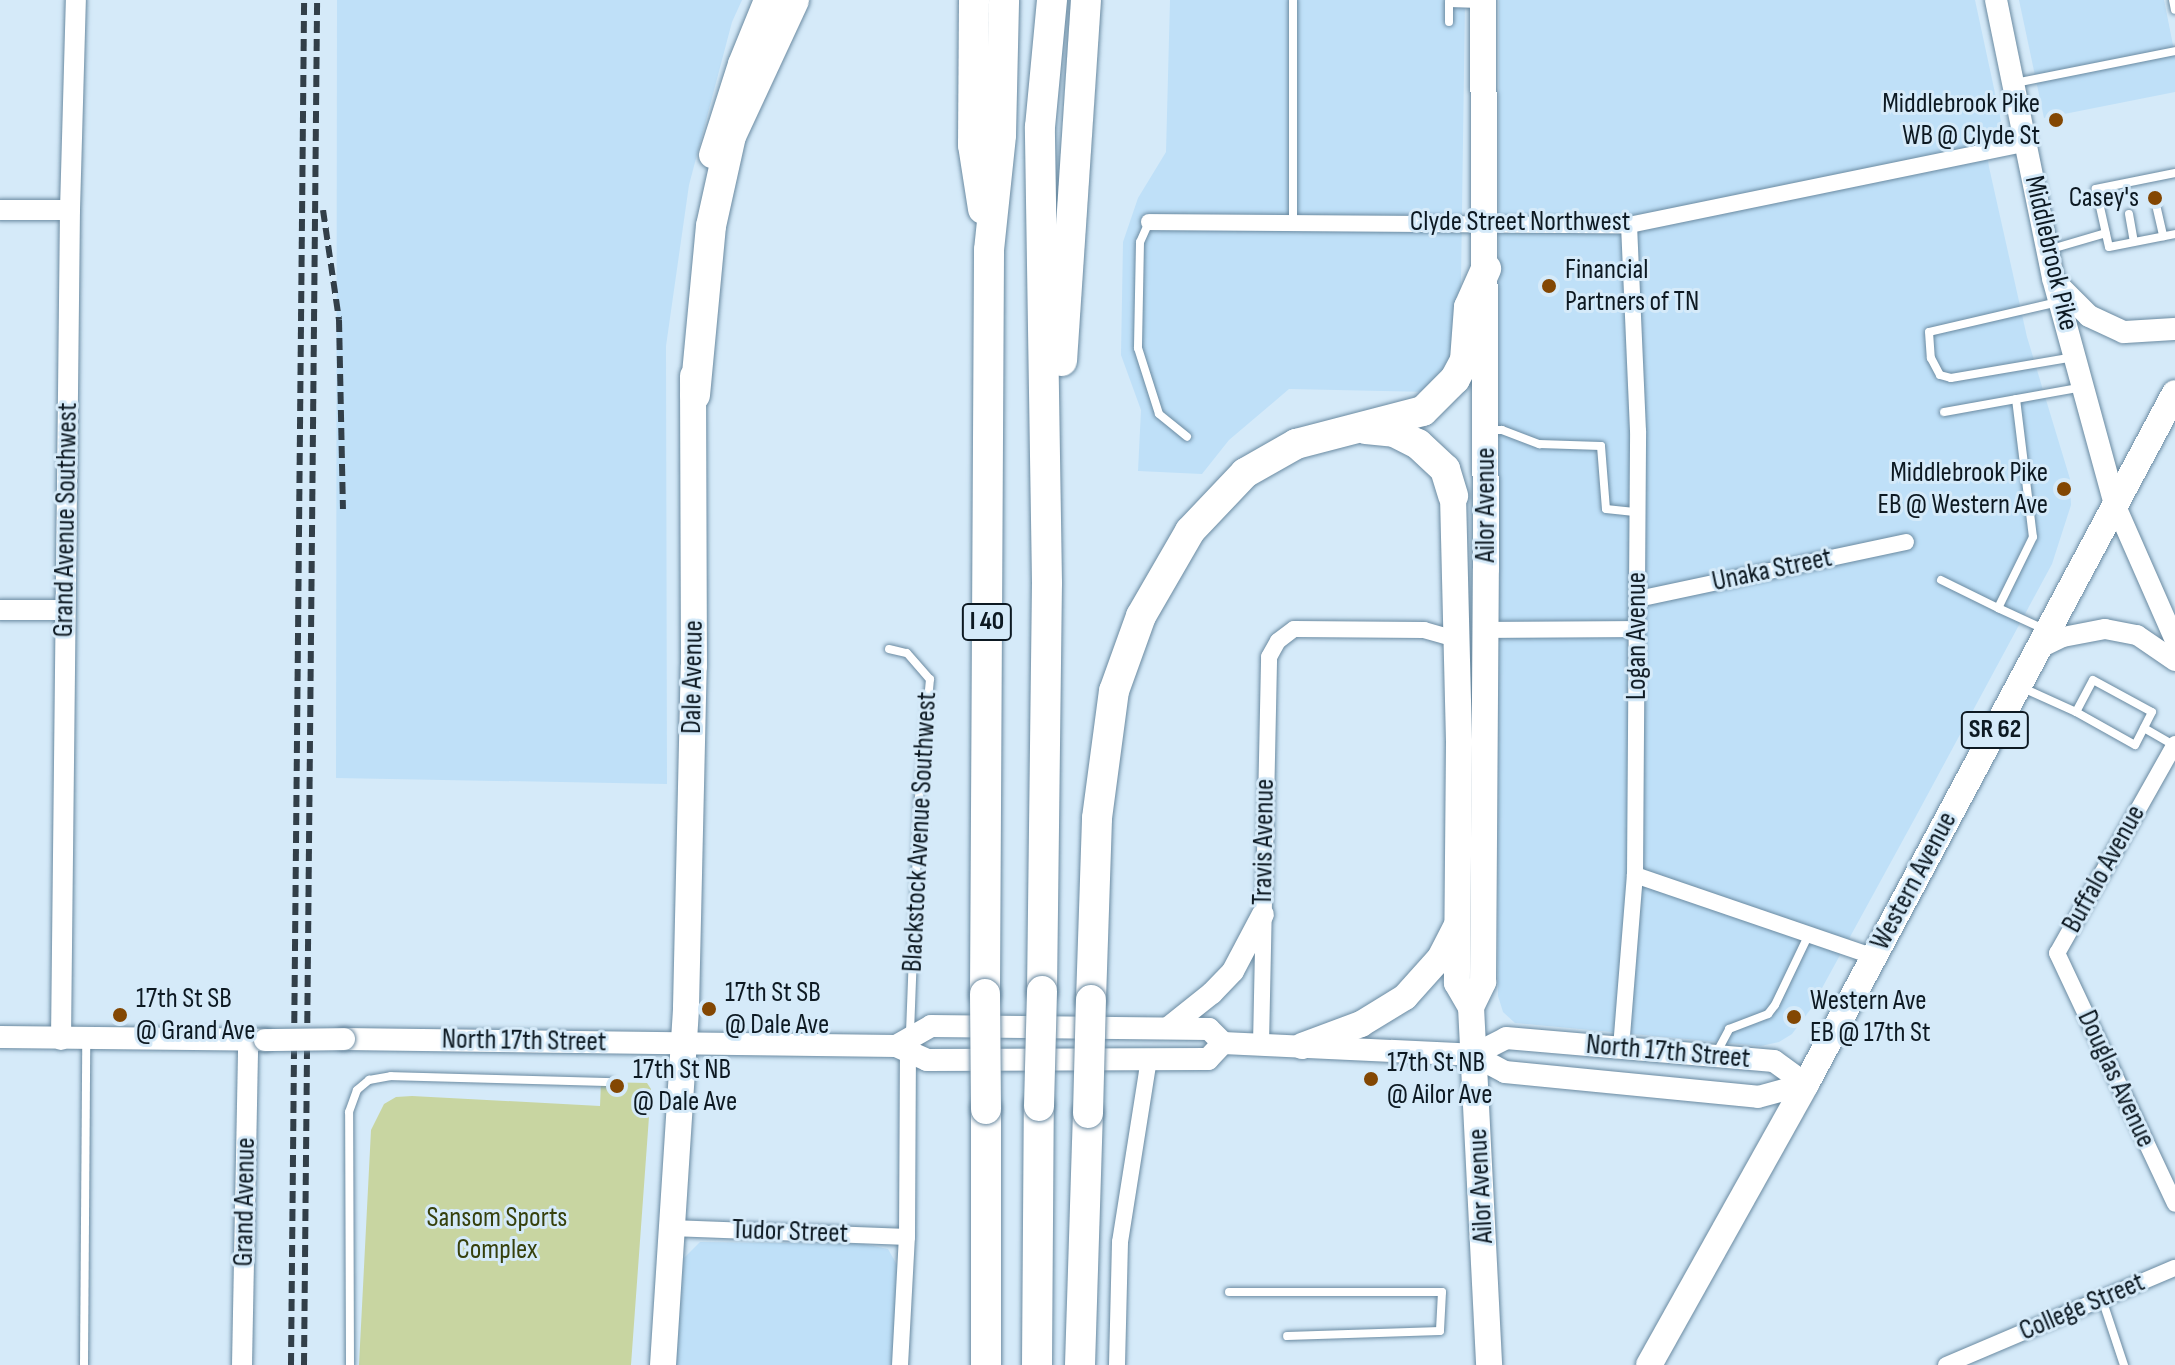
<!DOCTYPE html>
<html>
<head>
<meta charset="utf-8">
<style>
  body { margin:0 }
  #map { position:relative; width:2175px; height:1365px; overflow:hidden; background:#d5eaf9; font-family:"Sofia Sans Condensed",sans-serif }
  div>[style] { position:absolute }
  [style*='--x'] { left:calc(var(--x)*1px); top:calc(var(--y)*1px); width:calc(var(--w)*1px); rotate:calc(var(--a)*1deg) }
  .built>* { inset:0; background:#bfe0f8 }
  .green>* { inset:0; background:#c8d5a1 }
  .roads { filter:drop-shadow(0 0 2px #6a8aa1) drop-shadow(0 0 2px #6a8aa1) }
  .service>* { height:8px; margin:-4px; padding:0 4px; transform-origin:4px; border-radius:4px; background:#fff }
  .minor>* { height:16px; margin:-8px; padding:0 8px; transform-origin:8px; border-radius:8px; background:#fff }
  .tertiary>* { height:20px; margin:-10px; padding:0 10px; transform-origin:10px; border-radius:10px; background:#fff }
  .secondary>* { height:22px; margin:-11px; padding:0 11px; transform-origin:11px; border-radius:11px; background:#fff }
  .primary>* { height:26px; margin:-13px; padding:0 13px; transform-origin:13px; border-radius:13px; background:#fff }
  .motorway>* { height:30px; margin:-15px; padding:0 15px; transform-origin:15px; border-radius:15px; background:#fff }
  .rail>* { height:6px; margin-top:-3px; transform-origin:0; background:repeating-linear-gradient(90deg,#323f49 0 12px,transparent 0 18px) }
  .bridges { filter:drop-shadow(0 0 2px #6a8aa1) drop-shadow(0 0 2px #6a8aa1) }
  .secondary-bridge>* { height:22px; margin:-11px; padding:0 11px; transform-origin:11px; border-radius:11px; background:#fff }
  .motorway-bridge>* { height:30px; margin:-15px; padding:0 15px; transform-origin:15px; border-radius:15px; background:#fff }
  .dots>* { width:22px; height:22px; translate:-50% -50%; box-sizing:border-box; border:4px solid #d5eaf9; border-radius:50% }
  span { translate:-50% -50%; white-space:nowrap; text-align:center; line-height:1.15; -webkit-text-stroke:6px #d5eaf9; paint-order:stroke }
  .shield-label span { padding:2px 6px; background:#d5eaf9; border:2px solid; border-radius:6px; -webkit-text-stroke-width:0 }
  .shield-label { font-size:26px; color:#0d1922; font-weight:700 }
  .poi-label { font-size:28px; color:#0d1922 }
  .right { translate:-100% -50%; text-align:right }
  .left { translate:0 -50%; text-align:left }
  .street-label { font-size:28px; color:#0d1922 }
  .park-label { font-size:28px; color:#36400c }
</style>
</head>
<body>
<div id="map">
  <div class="built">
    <div style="clip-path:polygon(337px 0,742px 0,732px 22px,689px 185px,666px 346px,667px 784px,336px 778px)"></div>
    <div style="clip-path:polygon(1170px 0,1465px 0,1460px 353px,1430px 392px,1289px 389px,1229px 440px,1202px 474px,1138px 471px,1141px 410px,1121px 355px,1123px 242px,1138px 198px,1166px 152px)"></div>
    <div style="clip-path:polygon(1499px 0,1975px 0,2001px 121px,1997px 129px,1984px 134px,1989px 167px,2027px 337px,2070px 479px,2071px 505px,2052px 564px,1915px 818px,1810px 1010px,1792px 1034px,1779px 1042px,1761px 1046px,1515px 1023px,1503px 1012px,1498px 996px)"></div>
    <div style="clip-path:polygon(2019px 0,2164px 0,2175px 55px,2175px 92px,2044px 118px)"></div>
    <div style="clip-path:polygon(700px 1242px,863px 1244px,888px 1249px,897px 1265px,894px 1365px,673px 1365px,683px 1259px)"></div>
  </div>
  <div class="green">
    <div style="clip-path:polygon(601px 1082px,647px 1083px,651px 1089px,631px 1365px,359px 1365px,371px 1130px,384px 1104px,396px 1097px,412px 1096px,600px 1106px)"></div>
  </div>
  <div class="roads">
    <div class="service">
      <div style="--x:2173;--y:0;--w:10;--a:79"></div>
      <div style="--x:1449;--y:3;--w:31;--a:2"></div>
      <div style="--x:1449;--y:22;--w:21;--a:-90"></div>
      <div style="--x:2015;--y:83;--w:163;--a:-11.3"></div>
      <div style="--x:2175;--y:173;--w:81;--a:168.6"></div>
      <div style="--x:2096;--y:189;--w:59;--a:77.4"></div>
      <div style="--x:2109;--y:247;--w:67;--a:-11.1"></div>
      <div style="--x:2157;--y:209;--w:28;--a:77"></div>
      <div style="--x:2129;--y:214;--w:28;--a:80"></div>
      <div style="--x:1149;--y:222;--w:22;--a:114"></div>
      <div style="--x:1140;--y:242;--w:106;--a:91.1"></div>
      <div style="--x:1138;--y:348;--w:69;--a:72.3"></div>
      <div style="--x:1159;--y:414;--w:36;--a:39"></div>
      <div style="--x:1293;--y:222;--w:222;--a:-90"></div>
      <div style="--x:2048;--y:250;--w:60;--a:-16.3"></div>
      <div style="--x:2058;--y:302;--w:132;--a:166.9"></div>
      <div style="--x:1929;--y:332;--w:26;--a:86"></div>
      <div style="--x:1931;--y:358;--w:19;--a:62"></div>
      <div style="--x:1940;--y:375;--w:11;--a:15"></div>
      <div style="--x:1951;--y:378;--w:125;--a:-9.7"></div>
      <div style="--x:2016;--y:399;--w:139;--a:83"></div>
      <div style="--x:2033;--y:537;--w:79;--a:116.2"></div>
      <div style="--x:1998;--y:608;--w:53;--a:24.6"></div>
      <div style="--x:1944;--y:412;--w:141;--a:-10.2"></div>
      <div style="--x:1489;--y:430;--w:13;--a:0"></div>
      <div style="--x:1502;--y:430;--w:40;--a:21"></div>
      <div style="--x:1539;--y:444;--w:62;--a:1.8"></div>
      <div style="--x:1601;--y:446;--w:63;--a:85.5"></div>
      <div style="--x:1606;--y:509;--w:31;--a:6"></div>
      <div style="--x:1941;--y:580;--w:64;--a:26.2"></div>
      <div style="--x:889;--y:649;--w:18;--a:13"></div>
      <div style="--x:907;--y:653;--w:35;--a:49"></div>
      <div style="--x:930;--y:679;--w:120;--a:95.3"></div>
      <div style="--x:919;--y:798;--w:238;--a:92.2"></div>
      <div style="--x:2023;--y:688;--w:58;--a:24.4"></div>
      <div style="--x:2076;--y:712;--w:36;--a:-62"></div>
      <div style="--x:2093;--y:680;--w:67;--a:28.5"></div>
      <div style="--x:2152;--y:712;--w:37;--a:117"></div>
      <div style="--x:2135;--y:745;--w:68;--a:-150.8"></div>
      <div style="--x:2144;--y:728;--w:34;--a:30"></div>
      <div style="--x:1717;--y:1052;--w:26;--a:-62"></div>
      <div style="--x:1729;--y:1029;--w:42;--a:-21"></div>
      <div style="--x:1768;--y:1014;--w:11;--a:-52"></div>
      <div style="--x:1775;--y:1005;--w:79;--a:-64.4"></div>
      <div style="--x:1229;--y:1292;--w:213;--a:0"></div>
      <div style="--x:1442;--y:1292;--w:39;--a:93"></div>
      <div style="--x:1440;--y:1331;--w:153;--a:178.1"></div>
      <div style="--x:2102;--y:1299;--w:70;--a:71.6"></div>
      <div style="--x:84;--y:1365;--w:324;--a:-89.6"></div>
      <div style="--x:350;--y:1365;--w:253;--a:-90.2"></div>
      <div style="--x:349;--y:1112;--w:23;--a:-70"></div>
      <div style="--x:357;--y:1090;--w:16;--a:-40"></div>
      <div style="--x:369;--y:1080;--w:22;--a:-10"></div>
      <div style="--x:391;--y:1076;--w:220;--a:1.6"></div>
    </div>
    <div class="minor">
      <div style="--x:1149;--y:222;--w:480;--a:0.4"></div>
      <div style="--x:1629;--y:225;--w:406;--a:-11.6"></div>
      <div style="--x:1638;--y:599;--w:274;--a:-12"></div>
      <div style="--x:1485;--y:630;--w:152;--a:-0.4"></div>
      <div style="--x:2175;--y:744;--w:240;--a:119.4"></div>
      <div style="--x:2057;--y:953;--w:277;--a:64.8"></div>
      <div style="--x:1635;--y:875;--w:253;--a:18.9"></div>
      <div style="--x:1261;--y:1044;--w:387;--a:-88.8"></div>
      <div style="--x:1269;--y:657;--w:18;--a:-61"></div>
      <div style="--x:1278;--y:641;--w:20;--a:-37"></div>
      <div style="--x:1294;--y:629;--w:130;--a:0.4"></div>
      <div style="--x:1424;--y:630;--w:35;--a:16"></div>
      <div style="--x:1621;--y:1048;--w:174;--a:-85.4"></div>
      <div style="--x:1635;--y:875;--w:444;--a:-89.6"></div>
      <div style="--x:1638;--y:431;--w:206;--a:-92.5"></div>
      <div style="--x:672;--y:1228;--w:235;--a:2.2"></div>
      <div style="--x:900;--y:1365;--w:128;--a:-86.9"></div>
      <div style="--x:907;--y:1237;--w:185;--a:-89.7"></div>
      <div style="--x:1117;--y:1365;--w:123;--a:-88.6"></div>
      <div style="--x:1120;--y:1242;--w:185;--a:-81"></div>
      <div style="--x:1946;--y:1365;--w:249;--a:-23"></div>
    </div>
    <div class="tertiary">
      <div style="--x:0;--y:210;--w:70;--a:0"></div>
      <div style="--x:2115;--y:504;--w:150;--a:66.3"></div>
      <div style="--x:0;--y:610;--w:65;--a:0"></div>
      <div style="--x:2038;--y:649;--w:28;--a:-26"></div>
      <div style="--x:2063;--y:637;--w:43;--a:-10.8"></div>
      <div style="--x:2105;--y:629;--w:33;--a:11"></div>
      <div style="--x:2137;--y:635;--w:46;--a:34.4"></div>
      <div style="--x:61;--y:1040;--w:830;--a:-89.38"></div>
      <div style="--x:70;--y:210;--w:210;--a:-88.4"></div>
      <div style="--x:242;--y:1365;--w:325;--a:-88.9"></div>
    </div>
    <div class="secondary">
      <div style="--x:1996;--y:0;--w:284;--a:78.4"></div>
      <div style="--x:2053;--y:278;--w:234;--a:74.7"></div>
      <div style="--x:2057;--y:284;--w:45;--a:45"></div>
      <div style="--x:2089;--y:316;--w:38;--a:25"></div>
      <div style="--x:2124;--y:332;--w:51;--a:-3.4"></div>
      <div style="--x:1168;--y:1028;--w:56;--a:-38.5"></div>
      <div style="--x:1212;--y:993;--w:30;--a:-46"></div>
      <div style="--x:1233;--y:971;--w:64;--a:-62.2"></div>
      <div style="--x:0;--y:1037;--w:265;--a:0.6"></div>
      <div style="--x:344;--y:1039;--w:552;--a:0.73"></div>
      <div style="--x:896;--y:1046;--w:34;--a:24"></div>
      <div style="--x:927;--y:1060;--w:281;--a:-0.2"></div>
      <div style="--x:1208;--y:1059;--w:22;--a:-47"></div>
      <div style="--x:896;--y:1046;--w:40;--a:-29.7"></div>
      <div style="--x:931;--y:1026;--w:278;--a:0.6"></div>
      <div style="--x:1209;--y:1029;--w:20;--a:45"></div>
      <div style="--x:1223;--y:1043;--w:250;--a:2.7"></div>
      <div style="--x:1473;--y:1055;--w:36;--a:28"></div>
      <div style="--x:1505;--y:1072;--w:254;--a:5.6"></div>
      <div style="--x:1758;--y:1097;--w:50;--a:-15.2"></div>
      <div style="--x:1473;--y:1055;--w:37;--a:-27"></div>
      <div style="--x:1506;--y:1038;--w:211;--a:4.9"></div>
      <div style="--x:1716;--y:1056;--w:58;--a:4.9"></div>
      <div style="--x:1774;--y:1061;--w:39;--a:36"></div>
    </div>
    <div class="primary">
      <div style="--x:712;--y:155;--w:96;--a:-72.3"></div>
      <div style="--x:741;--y:64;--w:69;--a:-67.9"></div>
      <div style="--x:1453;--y:496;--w:246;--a:88.6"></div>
      <div style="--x:1459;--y:742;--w:241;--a:90.5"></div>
      <div style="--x:1457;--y:983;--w:28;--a:60"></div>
      <div style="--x:1471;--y:1007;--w:358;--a:87.1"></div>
      <div style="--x:1471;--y:1007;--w:28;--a:-64"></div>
      <div style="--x:1483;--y:982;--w:413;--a:-89.6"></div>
      <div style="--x:1486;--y:569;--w:569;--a:-90.3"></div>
      <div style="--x:1302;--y:1046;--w:63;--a:-20.4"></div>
      <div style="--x:1361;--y:1024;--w:52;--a:-31.5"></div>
      <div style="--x:1405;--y:997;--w:52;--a:-48.1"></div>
      <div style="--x:1440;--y:958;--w:35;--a:-63"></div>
      <div style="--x:663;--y:1365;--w:359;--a:-86.3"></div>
      <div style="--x:686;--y:1007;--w:341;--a:-88.7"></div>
      <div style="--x:694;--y:666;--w:290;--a:-90.2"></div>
      <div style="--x:1649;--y:1365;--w:322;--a:-60.8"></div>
      <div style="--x:1806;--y:1084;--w:783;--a:-61.9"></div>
    </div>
    <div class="motorway">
      <div style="--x:974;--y:0;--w:145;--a:90.4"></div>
      <div style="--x:973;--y:145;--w:65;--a:81.1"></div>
      <div style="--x:1062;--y:361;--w:362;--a:-86.2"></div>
      <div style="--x:695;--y:395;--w:170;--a:-84.6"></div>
      <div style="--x:711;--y:226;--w:92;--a:-77.5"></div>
      <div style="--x:731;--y:136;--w:150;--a:-65.1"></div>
      <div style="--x:1366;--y:429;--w:28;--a:6"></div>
      <div style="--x:1394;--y:432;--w:27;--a:27"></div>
      <div style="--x:1418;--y:444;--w:37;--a:43"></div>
      <div style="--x:1445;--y:469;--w:28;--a:73"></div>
      <div style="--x:1042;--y:991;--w:408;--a:-89.3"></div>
      <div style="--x:1047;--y:583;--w:456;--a:-90.9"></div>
      <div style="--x:1040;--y:127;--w:128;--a:-84.6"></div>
      <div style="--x:985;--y:994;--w:744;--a:-89.69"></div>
      <div style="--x:989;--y:250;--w:116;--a:-84"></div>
      <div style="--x:1001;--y:135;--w:135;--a:-88.7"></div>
      <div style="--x:1091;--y:1000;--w:182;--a:-88.1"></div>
      <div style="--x:1097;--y:818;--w:128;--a:-82.4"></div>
      <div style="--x:1114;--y:691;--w:80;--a:-70.2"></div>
      <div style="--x:1141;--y:616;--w:98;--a:-60"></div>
      <div style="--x:1190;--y:531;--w:80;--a:-46.5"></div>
      <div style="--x:1245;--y:473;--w:59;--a:-29.6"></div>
      <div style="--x:1296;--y:444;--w:131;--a:-14.6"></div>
      <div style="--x:1423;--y:411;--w:45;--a:-45"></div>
      <div style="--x:1455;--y:379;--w:21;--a:-62"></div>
      <div style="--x:1465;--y:360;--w:53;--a:-85.7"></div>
      <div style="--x:1469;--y:307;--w:42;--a:-65.9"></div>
      <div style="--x:986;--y:1109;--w:256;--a:90"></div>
      <div style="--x:1037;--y:1365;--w:259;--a:-89.6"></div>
      <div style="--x:1080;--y:1365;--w:252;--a:-88.2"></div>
    </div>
  </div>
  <div class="rail">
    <div style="--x:323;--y:210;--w:111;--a:81.7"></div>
    <div style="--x:339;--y:320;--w:189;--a:88.8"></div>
    <div style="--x:291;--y:1365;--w:1365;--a:-89.45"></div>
    <div style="--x:304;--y:1365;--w:1365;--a:-89.45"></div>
  </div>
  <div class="bridges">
    <div class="secondary-bridge">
      <div style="--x:265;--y:1040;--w:79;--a:-0.7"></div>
    </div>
    <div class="motorway-bridge">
      <div style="--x:985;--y:994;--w:115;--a:89.5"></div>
      <div style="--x:1039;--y:1106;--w:115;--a:-88.5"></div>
      <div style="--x:1088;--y:1113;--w:113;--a:-88.5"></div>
    </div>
  </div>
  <div class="dots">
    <div style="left:2056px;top:120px;background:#834703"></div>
    <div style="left:2155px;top:198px;background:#834703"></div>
    <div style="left:1549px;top:286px;background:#834703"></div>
    <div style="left:2064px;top:489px;background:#834703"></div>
    <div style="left:709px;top:1009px;background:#834703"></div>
    <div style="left:120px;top:1015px;background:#834703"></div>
    <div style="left:1794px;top:1017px;background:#834703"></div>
    <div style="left:1371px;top:1079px;background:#834703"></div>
    <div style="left:617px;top:1086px;background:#834703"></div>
  </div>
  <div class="shield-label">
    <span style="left:987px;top:622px">I 40</span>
    <span style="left:1995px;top:730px">SR 62</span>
  </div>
  <div class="poi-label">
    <span class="right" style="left:2040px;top:120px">Middlebrook Pike<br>WB @ Clyde St</span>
    <span class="right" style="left:2139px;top:198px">Casey's</span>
    <span class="left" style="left:1565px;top:286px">Financial<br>Partners of TN</span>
    <span class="right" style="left:2048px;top:489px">Middlebrook Pike<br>EB @ Western Ave</span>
    <span class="left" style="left:725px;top:1009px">17th St SB<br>@ Dale Ave</span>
    <span class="left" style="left:136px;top:1015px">17th St SB<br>@ Grand Ave</span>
    <span class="left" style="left:1810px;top:1017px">Western Ave<br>EB @ 17th St</span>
    <span class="left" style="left:1387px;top:1079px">17th St NB<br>@ Ailor Ave</span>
    <span class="left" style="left:633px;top:1086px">17th St NB<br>@ Dale Ave</span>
  </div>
  <div class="street-label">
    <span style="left:1520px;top:222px">Clyde Street Northwest</span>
    <span style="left:2051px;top:253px;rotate:77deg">Middlebrook Pike</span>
    <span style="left:1486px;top:505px;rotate:-90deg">Ailor Avenue</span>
    <span style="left:66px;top:520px;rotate:-89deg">Grand Avenue Southwest</span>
    <span style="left:1772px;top:570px;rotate:-12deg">Unaka Street</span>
    <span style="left:1637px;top:636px;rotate:-90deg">Logan Avenue</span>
    <span style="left:693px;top:677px;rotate:-89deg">Dale Avenue</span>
    <span style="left:920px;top:832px;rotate:-87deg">Blackstock Avenue Southwest</span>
    <span style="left:1264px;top:842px;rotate:-89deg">Travis Avenue</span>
    <span style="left:2104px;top:869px;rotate:-61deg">Buffalo Avenue</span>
    <span style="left:1914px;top:881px;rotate:-62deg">Western Avenue</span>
    <span style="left:524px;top:1041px;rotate:1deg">North 17th Street</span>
    <span style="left:1668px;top:1052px;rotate:5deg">North 17th Street</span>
    <span style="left:2116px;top:1079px;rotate:65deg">Douglas Avenue</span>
    <span style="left:1481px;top:1186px;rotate:-93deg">Ailor Avenue</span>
    <span style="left:245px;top:1202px;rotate:-89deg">Grand Avenue</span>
    <span style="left:790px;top:1232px;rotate:2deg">Tudor Street</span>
    <span style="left:2082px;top:1307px;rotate:-23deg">College Street</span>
  </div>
  <div class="park-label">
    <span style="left:497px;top:1234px">Sansom Sports<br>Complex</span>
  </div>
</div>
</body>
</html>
